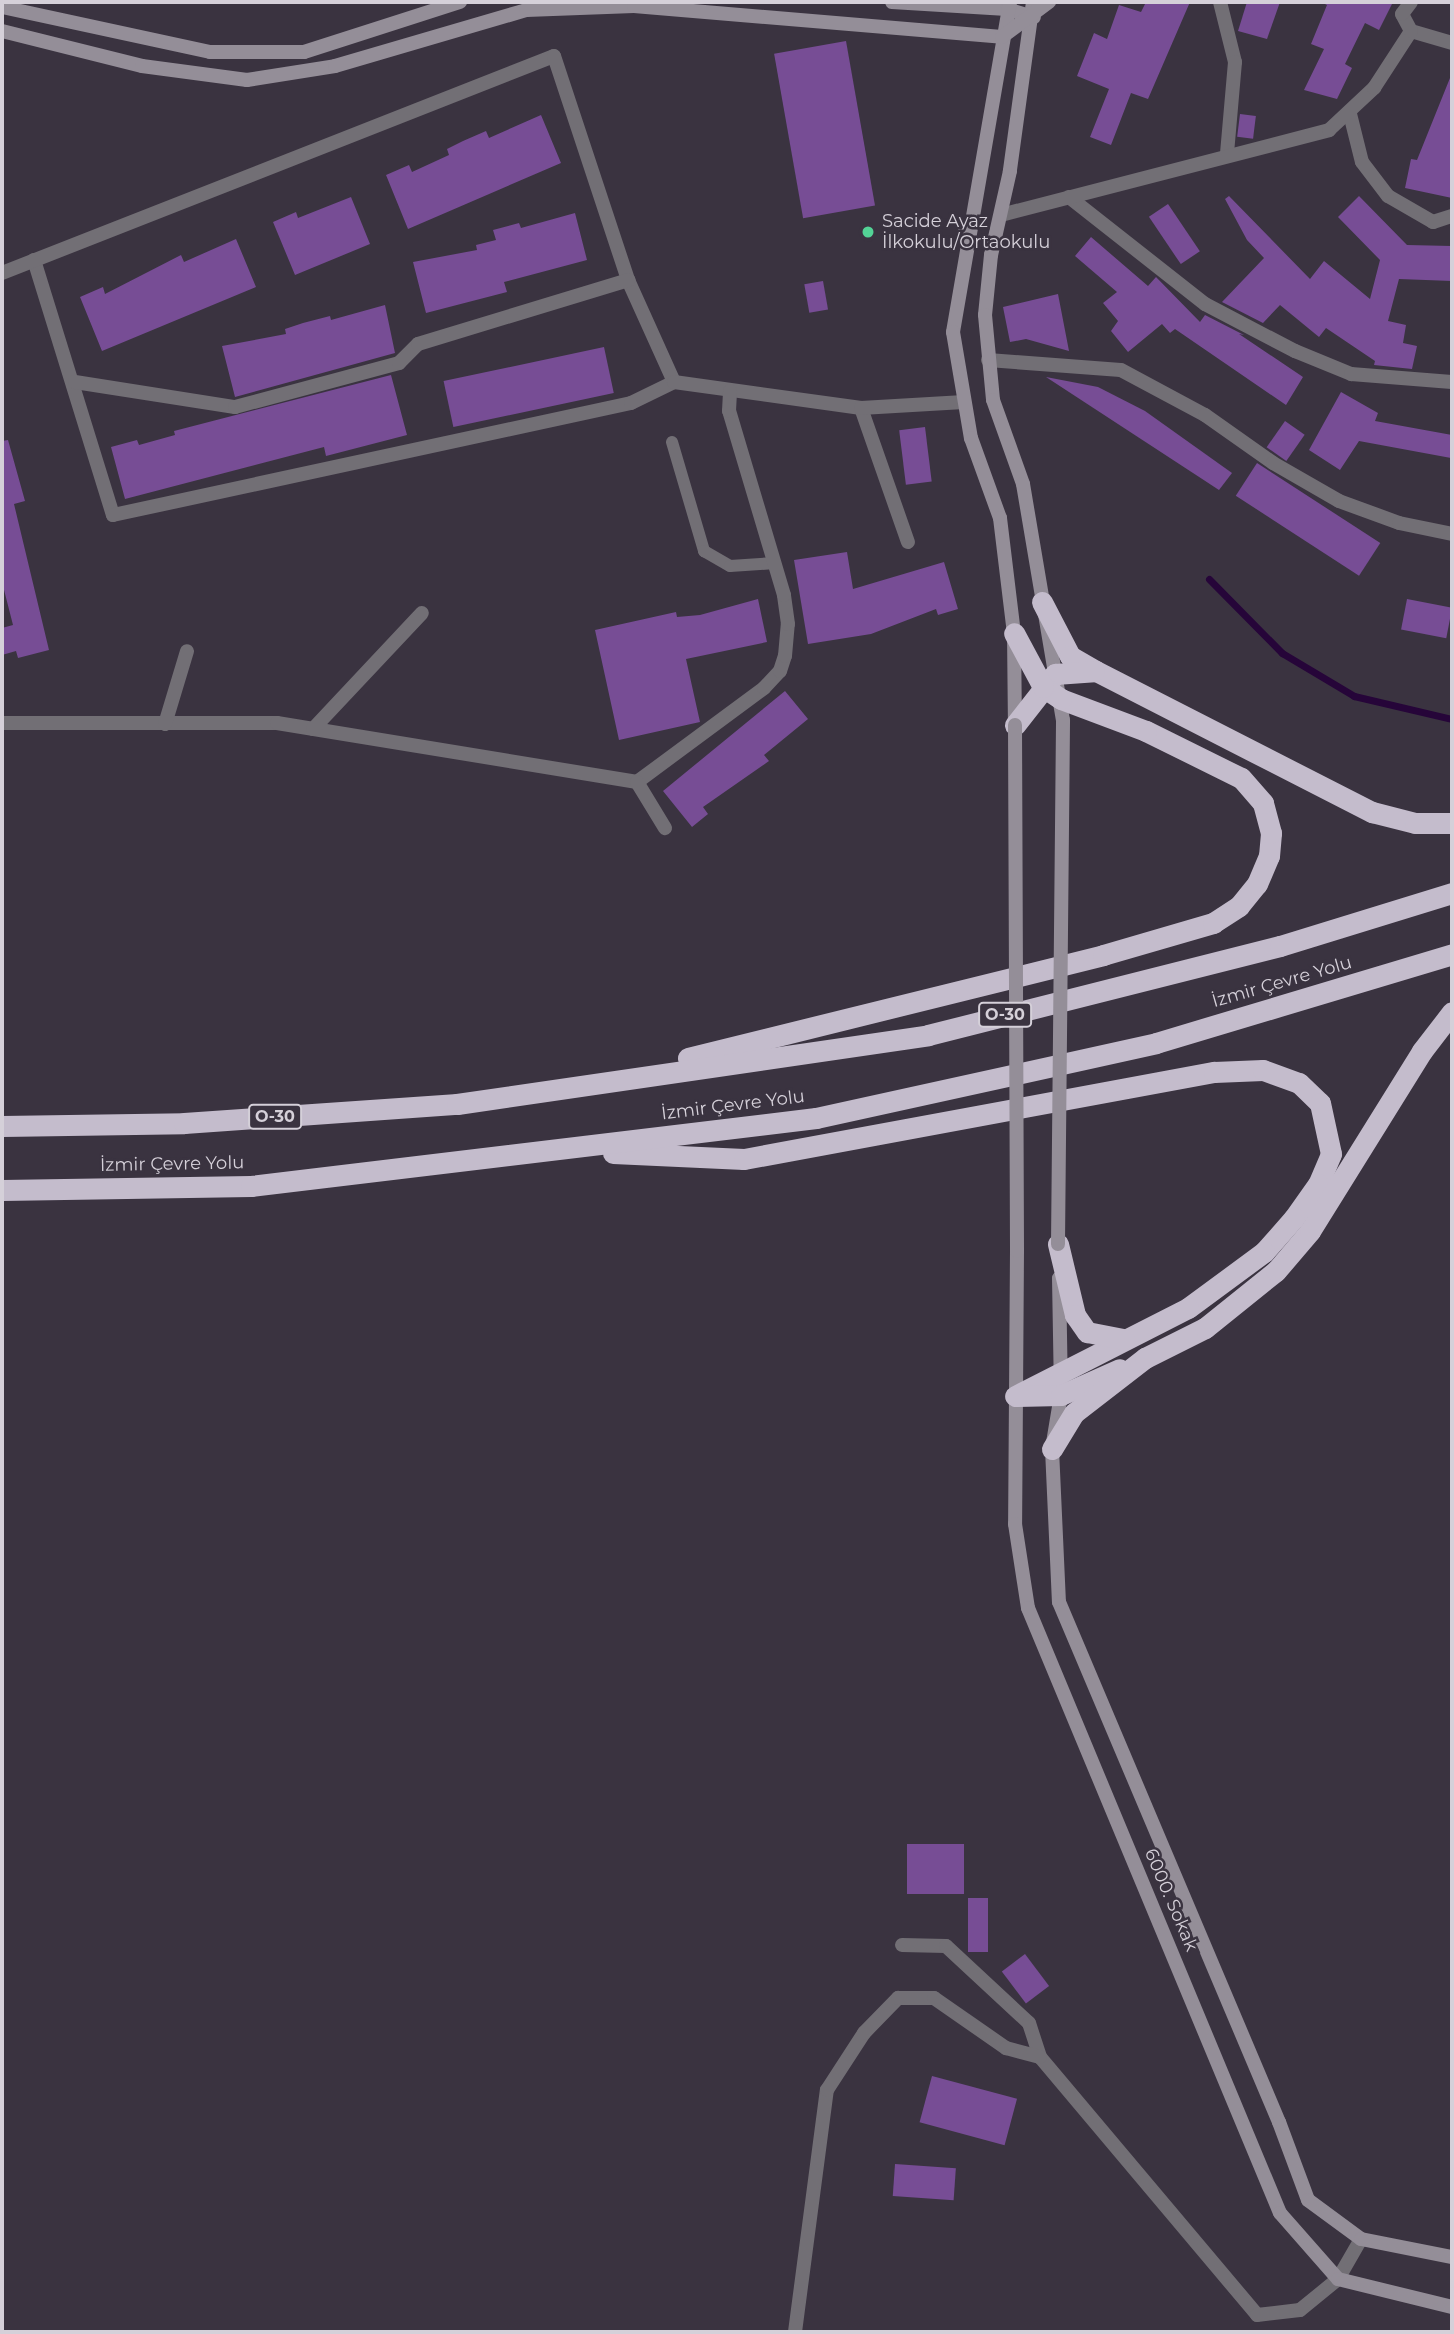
<!DOCTYPE html>
<html>
<head>
<meta charset="utf-8">
<style>
  body { margin:0 }
  #map { position:relative; width:1454px; height:2334px; overflow:hidden; background:#3a3340; font-family:Montserrat,sans-serif }
  div>[style] { position:absolute }
  [style*='--x'] { left:calc(var(--x)*1px); top:calc(var(--y)*1px); width:calc(var(--w)*1px); rotate:calc(var(--a)*1deg) }
  .stream>* { height:7px; margin:-3.5px; padding:0 3.5px; transform-origin:3.5px; border-radius:3.5px; background:#260539 }
  .building>* { inset:0; background:#774d95; transform-origin:0 0 }
  .lane>* { height:12px; margin:-6px; padding:0 6px; transform-origin:6px; border-radius:6px; background:#726f75 }
  .street>* { height:14px; margin:-7px; padding:0 7px; transform-origin:7px; border-radius:7px; background:#726f75 }
  .secondary>* { height:14px; margin:-7px; padding:0 7px; transform-origin:7px; border-radius:7px; background:#948e98 }
  .highway>* { height:21px; margin:-10.5px; padding:0 10.5px; transform-origin:10.5px; border-radius:10.5px; background:#c4bccc }
  .secondary-bridge>* { height:14px; margin:-7px; padding:0 7px; transform-origin:7px; border-radius:7px; background:#948e98 }
  .dots>* { width:19px; height:19px; translate:-50% -50%; box-sizing:border-box; border:4px solid #3a3340; border-radius:50% }
  span { translate:-50% -50%; white-space:nowrap; text-align:center; line-height:1.15; -webkit-text-stroke:5px #3a3340; paint-order:stroke }
  .shield-label span { padding:2px 5px; background:#3a3340; border:2px solid; border-radius:5px; -webkit-text-stroke-width:0 }
  .shield-label { font-size:16px; color:#d5d0d9; font-weight:700 }
  .poi-label { font-size:18px; color:#d5d0d9 }
  .left { translate:0 -50%; text-align:left }
  .street-label { font-size:18px; color:#d5d0d9 }
  .frame { position:absolute; inset:0; border:4px solid #d5d0d9; pointer-events:none }
</style>
</head>
<body>
<div id="map">
  <div class="stream">
    <div style="--x:1209;--y:579;--w:104;--a:45.4"></div>
    <div style="--x:1282;--y:653;--w:84;--a:30.8"></div>
    <div style="--x:1354;--y:696;--w:101;--a:13.2"></div>
  </div>
  <div class="building">
    <div style="clip-path:polygon(1146px 2px,1190px 2px,1148px 99px,1131px 93px,1111px 145px,1090px 137px,1109px 89px,1077px 76px,1094px 33px,1107px 39px,1119px 5px,1141px 12px)"></div>
    <div style="clip-path:polygon(1247px 2px,1280px 2px,1267px 39px,1238px 31px)"></div>
    <div style="clip-path:polygon(1321px 2px,1393px 2px,1379px 30px,1365px 23px,1345px 64px,1352px 68px,1337px 99px,1304px 90px,1324px 49px,1311px 44px,1327px 5px)"></div>
    <div style="left:846px;top:41px;width:167px;height:73px;rotate:80deg"></div>
    <div style="clip-path:polygon(1452px 73px,1452px 198px,1405px 188px,1411px 159px,1417px 160px)"></div>
    <div style="left:1240px;top:114px;width:16px;height:23px;rotate:7deg"></div>
    <div style="clip-path:polygon(541px 115px,561px 163px,408px 229px,386px 175px,409px 165px,412px 172px,449px 155px,447px 149px,463px 141px,486px 131px,489px 138px)"></div>
    <div style="clip-path:polygon(1229px 196px,1310px 279px,1324px 261px,1370px 299px,1380px 260px,1338px 217px,1359px 196px,1407px 245px,1452px 246px,1452px 281px,1399px 279px,1388px 321px,1406px 325px,1403px 343px,1417px 346px,1412px 369px,1374px 365px,1375px 361px,1326px 328px,1319px 337px,1280px 305px,1263px 323px,1222px 302px,1264px 258px,1247px 240px,1225px 199px)"></div>
    <div style="clip-path:polygon(351px 197px,370px 244px,295px 275px,273px 222px,296px 212px,298px 218px)"></div>
    <div style="left:1168px;top:204px;width:57px;height:23px;rotate:56deg"></div>
    <div style="clip-path:polygon(575px 213px,587px 260px,504px 282px,507px 292px,426px 313px,413px 262px,477px 250px,476px 245px,496px 240px,493px 230px,519px 223px,521px 228px)"></div>
    <div style="clip-path:polygon(1091px 237px,1148px 286px,1156px 277px,1200px 322px,1205px 315px,1244px 335px,1239px 334px,1303px 377px,1286px 405px,1175px 329px,1170px 333px,1162px 324px,1128px 352px,1111px 331px,1118px 321px,1103px 303px,1117px 292px,1075px 256px)"></div>
    <div style="clip-path:polygon(236px 239px,256px 287px,102px 351px,80px 297px,103px 287px,105px 294px,181px 255px,184px 262px)"></div>
    <div style="left:823px;top:281px;width:29px;height:19px;rotate:80deg"></div>
    <div style="clip-path:polygon(1058px 294px,1069px 351px,1026px 339px,1010px 342px,1003px 307px)"></div>
    <div style="clip-path:polygon(385px 305px,395px 353px,235px 397px,222px 346px,286px 334px,285px 329px,303px 323px,330px 316px,331px 320px)"></div>
    <div style="left:604px;top:347px;width:47px;height:164px;rotate:78deg"></div>
    <div style="clip-path:polygon(391px 375px,407px 435px,326px 456px,324px 447px,125px 499px,111px 447px,137px 440px,139px 445px,175px 435px,174px 431px)"></div>
    <div style="clip-path:polygon(1046px 377px,1098px 387px,1145px 411px,1232px 473px,1219px 490px)"></div>
    <div style="clip-path:polygon(1341px 392px,1378px 413px,1375px 421px,1452px 435px,1451px 458px,1359px 441px,1340px 470px,1309px 450px)"></div>
    <div style="left:1285px;top:421px;width:24px;height:32px;rotate:35deg"></div>
    <div style="left:925px;top:427px;width:55px;height:26px;rotate:83deg"></div>
    <div style="clip-path:polygon(8px 440px,25px 501px,14px 504px,49px 650px,18px 658px,16px 651px,2px 655px,2px 628px,13px 625px,2px 582px,2px 441px)"></div>
    <div style="left:1257px;top:463px;width:147px;height:39px;rotate:33deg"></div>
    <div style="clip-path:polygon(847px 552px,853px 589px,944px 562px,958px 609px,938px 615px,936px 609px,871px 634px,808px 644px,794px 560px)"></div>
    <div style="clip-path:polygon(758px 599px,767px 642px,686px 659px,700px 722px,619px 740px,595px 630px,676px 612px,677px 617px,700px 615px)"></div>
    <div style="left:1407px;top:599px;width:46px;height:31px;rotate:11deg"></div>
    <div style="clip-path:polygon(785px 691px,808px 719px,764px 755px,769px 761px,703px 807px,708px 814px,692px 827px,663px 791px)"></div>
    <div style="left:964px;top:1844px;width:50px;height:57px;rotate:90deg"></div>
    <div style="left:968px;top:1898px;width:20px;height:54px"></div>
    <div style="left:1025px;top:1954px;width:40px;height:29px;rotate:53deg"></div>
    <div style="left:932px;top:2076px;width:88px;height:48px;rotate:15deg"></div>
    <div style="left:895px;top:2164px;width:61px;height:32px;rotate:4deg"></div>
  </div>
  <div class="lane">
    <div style="--x:672;--y:442;--w:114;--a:73.6"></div>
    <div style="--x:704;--y:551;--w:30;--a:30"></div>
    <div style="--x:730;--y:566;--w:45;--a:-3.8"></div>
  </div>
  <div class="street">
    <div style="--x:1220;--y:2;--w:62;--a:76"></div>
    <div style="--x:1235;--y:62;--w:92;--a:95"></div>
    <div style="--x:1411;--y:31;--w:43;--a:16.3"></div>
    <div style="--x:1350;--y:114;--w:49;--a:76"></div>
    <div style="--x:1362;--y:162;--w:43;--a:52.6"></div>
    <div style="--x:1388;--y:196;--w:52;--a:30"></div>
    <div style="--x:1433;--y:222;--w:20;--a:-18"></div>
    <div style="--x:1069;--y:197;--w:173;--a:38.2"></div>
    <div style="--x:1205;--y:304;--w:102;--a:27.6"></div>
    <div style="--x:1295;--y:351;--w:61;--a:22.3"></div>
    <div style="--x:1351;--y:374;--w:101;--a:4.5"></div>
    <div style="--x:1001;--y:215;--w:339;--a:-14.5"></div>
    <div style="--x:1329;--y:130;--w:62;--a:-43"></div>
    <div style="--x:1374;--y:88;--w:68;--a:-57"></div>
    <div style="--x:1411;--y:31;--w:19;--a:-118"></div>
    <div style="--x:1402;--y:14;--w:15;--a:-53"></div>
    <div style="--x:34;--y:260;--w:267;--a:72.8"></div>
    <div style="--x:113;--y:515;--w:530;--a:-12.2"></div>
    <div style="--x:631;--y:403;--w:48;--a:-26"></div>
    <div style="--x:2;--y:273;--w:593;--a:-21.46"></div>
    <div style="--x:554;--y:56;--w:236;--a:71.7"></div>
    <div style="--x:628;--y:280;--w:112;--a:65.7"></div>
    <div style="--x:674;--y:382;--w:189;--a:7.9"></div>
    <div style="--x:861;--y:408;--w:142;--a:70.7"></div>
    <div style="--x:988;--y:360;--w:133;--a:4.3"></div>
    <div style="--x:1121;--y:370;--w:95;--a:28.2"></div>
    <div style="--x:1205;--y:415;--w:83;--a:35.2"></div>
    <div style="--x:1273;--y:463;--w:76;--a:29.9"></div>
    <div style="--x:1339;--y:501;--w:64;--a:20.1"></div>
    <div style="--x:1399;--y:523;--w:54;--a:11.7"></div>
    <div style="--x:75;--y:382;--w:162;--a:8.9"></div>
    <div style="--x:235;--y:407;--w:170;--a:-15"></div>
    <div style="--x:399;--y:363;--w:27;--a:-45"></div>
    <div style="--x:418;--y:344;--w:220;--a:-16.9"></div>
    <div style="--x:861;--y:408;--w:103;--a:-3.3"></div>
    <div style="--x:2;--y:723;--w:275;--a:0"></div>
    <div style="--x:277;--y:723;--w:365;--a:9.3"></div>
    <div style="--x:637;--y:782;--w:158;--a:-36.5"></div>
    <div style="--x:764;--y:688;--w:23;--a:-47"></div>
    <div style="--x:780;--y:671;--w:16;--a:-72"></div>
    <div style="--x:785;--y:656;--w:32;--a:-85"></div>
    <div style="--x:788;--y:624;--w:29;--a:-98"></div>
    <div style="--x:784;--y:595;--w:192;--a:-106.6"></div>
    <div style="--x:729;--y:411;--w:20;--a:-87"></div>
    <div style="--x:165;--y:724;--w:76;--a:-73.2"></div>
    <div style="--x:313;--y:729;--w:159;--a:-46.8"></div>
    <div style="--x:637;--y:782;--w:54;--a:58.7"></div>
    <div style="--x:902;--y:1945;--w:44;--a:1.3"></div>
    <div style="--x:946;--y:1946;--w:113;--a:42.9"></div>
    <div style="--x:1029;--y:2023;--w:36;--a:72"></div>
    <div style="--x:1040;--y:2057;--w:337;--a:49.9"></div>
    <div style="--x:1257;--y:2315;--w:43;--a:-6.6"></div>
    <div style="--x:1300;--y:2310;--w:49;--a:-39.2"></div>
    <div style="--x:1338;--y:2279;--w:46;--a:-60.1"></div>
    <div style="--x:795;--y:2332;--w:244;--a:-82.5"></div>
    <div style="--x:827;--y:2090;--w:68;--a:-57"></div>
    <div style="--x:864;--y:2033;--w:49;--a:-45.8"></div>
    <div style="--x:898;--y:1998;--w:36;--a:0"></div>
    <div style="--x:934;--y:1998;--w:88;--a:34.8"></div>
    <div style="--x:1006;--y:2048;--w:35;--a:15"></div>
  </div>
  <div class="secondary">
    <div style="--x:892;--y:2;--w:115;--a:3.5"></div>
    <div style="--x:1007;--y:9;--w:28;--a:17"></div>
    <div style="--x:1010;--y:2;--w:335;--a:99.8"></div>
    <div style="--x:953;--y:332;--w:108;--a:80.4"></div>
    <div style="--x:971;--y:438;--w:85;--a:70.1"></div>
    <div style="--x:1000;--y:518;--w:116;--a:83.1"></div>
    <div style="--x:1014;--y:633;--w:92;--a:89.4"></div>
    <div style="--x:1033;--y:2;--w:171;--a:97.8"></div>
    <div style="--x:1010;--y:171;--w:86;--a:102.7"></div>
    <div style="--x:991;--y:255;--w:60;--a:95.7"></div>
    <div style="--x:985;--y:315;--w:85;--a:84.6"></div>
    <div style="--x:993;--y:400;--w:89;--a:70.3"></div>
    <div style="--x:1023;--y:484;--w:239;--a:80.4"></div>
    <div style="--x:2;--y:7;--w:213;--a:12.2"></div>
    <div style="--x:210;--y:52;--w:94;--a:0"></div>
    <div style="--x:304;--y:52;--w:164;--a:-17.8"></div>
    <div style="--x:2;--y:31;--w:144;--a:14"></div>
    <div style="--x:142;--y:66;--w:106;--a:7.6"></div>
    <div style="--x:247;--y:80;--w:89;--a:-9"></div>
    <div style="--x:335;--y:66;--w:199;--a:-16.3"></div>
    <div style="--x:526;--y:10;--w:108;--a:-2.1"></div>
    <div style="--x:634;--y:6;--w:369;--a:4.8"></div>
    <div style="--x:1002;--y:37;--w:59;--a:-36.7"></div>
    <div style="--x:1017;--y:1251;--w:273;--a:90.4"></div>
    <div style="--x:1015;--y:1524;--w:85;--a:81.2"></div>
    <div style="--x:1028;--y:1608;--w:655;--a:67.39"></div>
    <div style="--x:1280;--y:2213;--w:88;--a:48.7"></div>
    <div style="--x:1338;--y:2279;--w:117;--a:13.8"></div>
    <div style="--x:1059;--y:1278;--w:117;--a:89"></div>
    <div style="--x:1061;--y:1395;--w:55;--a:99.5"></div>
    <div style="--x:1052;--y:1449;--w:153;--a:87.4"></div>
    <div style="--x:1059;--y:1602;--w:565;--a:67.07"></div>
    <div style="--x:1279;--y:2122;--w:83;--a:69.6"></div>
    <div style="--x:1308;--y:2200;--w:66;--a:36.3"></div>
    <div style="--x:1361;--y:2239;--w:93;--a:11.2"></div>
  </div>
  <div class="highway">
    <div style="--x:1042;--y:602;--w:61;--a:62.6"></div>
    <div style="--x:1070;--y:656;--w:30;--a:30"></div>
    <div style="--x:1096;--y:671;--w:310;--a:27.1"></div>
    <div style="--x:1372;--y:812;--w:44;--a:14.3"></div>
    <div style="--x:1415;--y:823;--w:37;--a:0"></div>
    <div style="--x:1015;--y:725;--w:65;--a:-51.9"></div>
    <div style="--x:1055;--y:674;--w:39;--a:-4"></div>
    <div style="--x:688;--y:1058;--w:428;--a:-13.9"></div>
    <div style="--x:1103;--y:955;--w:115;--a:-16.2"></div>
    <div style="--x:1213;--y:923;--w:31;--a:-33"></div>
    <div style="--x:1239;--y:906;--w:28;--a:-51"></div>
    <div style="--x:1257;--y:884;--w:30;--a:-67"></div>
    <div style="--x:1269;--y:856;--w:23;--a:-85"></div>
    <div style="--x:1271;--y:833;--w:31;--a:-105"></div>
    <div style="--x:1263;--y:803;--w:33;--a:-131"></div>
    <div style="--x:1241;--y:778;--w:106;--a:-153.7"></div>
    <div style="--x:1146;--y:731;--w:91;--a:-159.4"></div>
    <div style="--x:1061;--y:699;--w:22;--a:-146"></div>
    <div style="--x:1043;--y:687;--w:61;--a:-118.2"></div>
    <div style="--x:2;--y:1126;--w:182;--a:-0.9"></div>
    <div style="--x:184;--y:1123;--w:274;--a:-4"></div>
    <div style="--x:457;--y:1104;--w:476;--a:-8.3"></div>
    <div style="--x:928;--y:1035;--w:363;--a:-14.2"></div>
    <div style="--x:1280;--y:946;--w:180;--a:-17.1"></div>
    <div style="--x:613;--y:1153;--w:131;--a:2.6"></div>
    <div style="--x:744;--y:1159;--w:478;--a:-10.5"></div>
    <div style="--x:1214;--y:1072;--w:49;--a:-2.3"></div>
    <div style="--x:1263;--y:1070;--w:38;--a:20"></div>
    <div style="--x:1299;--y:1083;--w:29;--a:44"></div>
    <div style="--x:1320;--y:1103;--w:52;--a:77.8"></div>
    <div style="--x:1331;--y:1154;--w:33;--a:113"></div>
    <div style="--x:1318;--y:1184;--w:42;--a:125.2"></div>
    <div style="--x:1294;--y:1218;--w:45;--a:131.4"></div>
    <div style="--x:1264;--y:1252;--w:94;--a:143.6"></div>
    <div style="--x:1188;--y:1308;--w:194;--a:153"></div>
    <div style="--x:2;--y:1190;--w:249;--a:-0.9"></div>
    <div style="--x:251;--y:1186;--w:569;--a:-6.86"></div>
    <div style="--x:816;--y:1118;--w:348;--a:-12.4"></div>
    <div style="--x:1156;--y:1043;--w:309;--a:-16.7"></div>
    <div style="--x:1058;--y:1244;--w:73;--a:76.5"></div>
    <div style="--x:1075;--y:1315;--w:21;--a:55"></div>
    <div style="--x:1087;--y:1332;--w:38;--a:11"></div>
    <div style="--x:1017;--y:1396;--w:44;--a:-1.3"></div>
    <div style="--x:1061;--y:1395;--w:64;--a:-23.8"></div>
    <div style="--x:1052;--y:1449;--w:42;--a:-58.6"></div>
    <div style="--x:1074;--y:1413;--w:90;--a:-37.8"></div>
    <div style="--x:1145;--y:1358;--w:67;--a:-26.6"></div>
    <div style="--x:1205;--y:1328;--w:91;--a:-38.8"></div>
    <div style="--x:1276;--y:1271;--w:52;--a:-49.6"></div>
    <div style="--x:1310;--y:1231;--w:212;--a:-58.1"></div>
    <div style="--x:1422;--y:1051;--w:49;--a:-52.4"></div>
  </div>
  <div class="secondary-bridge">
    <div style="--x:1015;--y:725;--w:526;--a:89.78"></div>
    <div style="--x:1058;--y:1244;--w:524;--a:-89.45"></div>
  </div>
  <div class="dots">
    <div style="left:868px;top:232px;background:#53d396"></div>
  </div>
  <div class="shield-label">
    <span style="left:1005px;top:1015px">O-30</span>
    <span style="left:275px;top:1117px">O-30</span>
  </div>
  <div class="poi-label">
    <span class="left" style="left:882px;top:232px">Sacide Ayaz<br>İlkokulu/Ortaokulu</span>
  </div>
  <div class="street-label">
    <span style="left:1282px;top:982px;rotate:-16deg">İzmir Çevre Yolu</span>
    <span style="left:733px;top:1105px;rotate:-7deg">İzmir Çevre Yolu</span>
    <span style="left:172px;top:1164px;rotate:-1deg">İzmir Çevre Yolu</span>
    <span style="left:1171px;top:1900px;rotate:67deg">6000. Sokak</span>
  </div>
  <div class="frame"></div>
</div>
</body>
</html>
